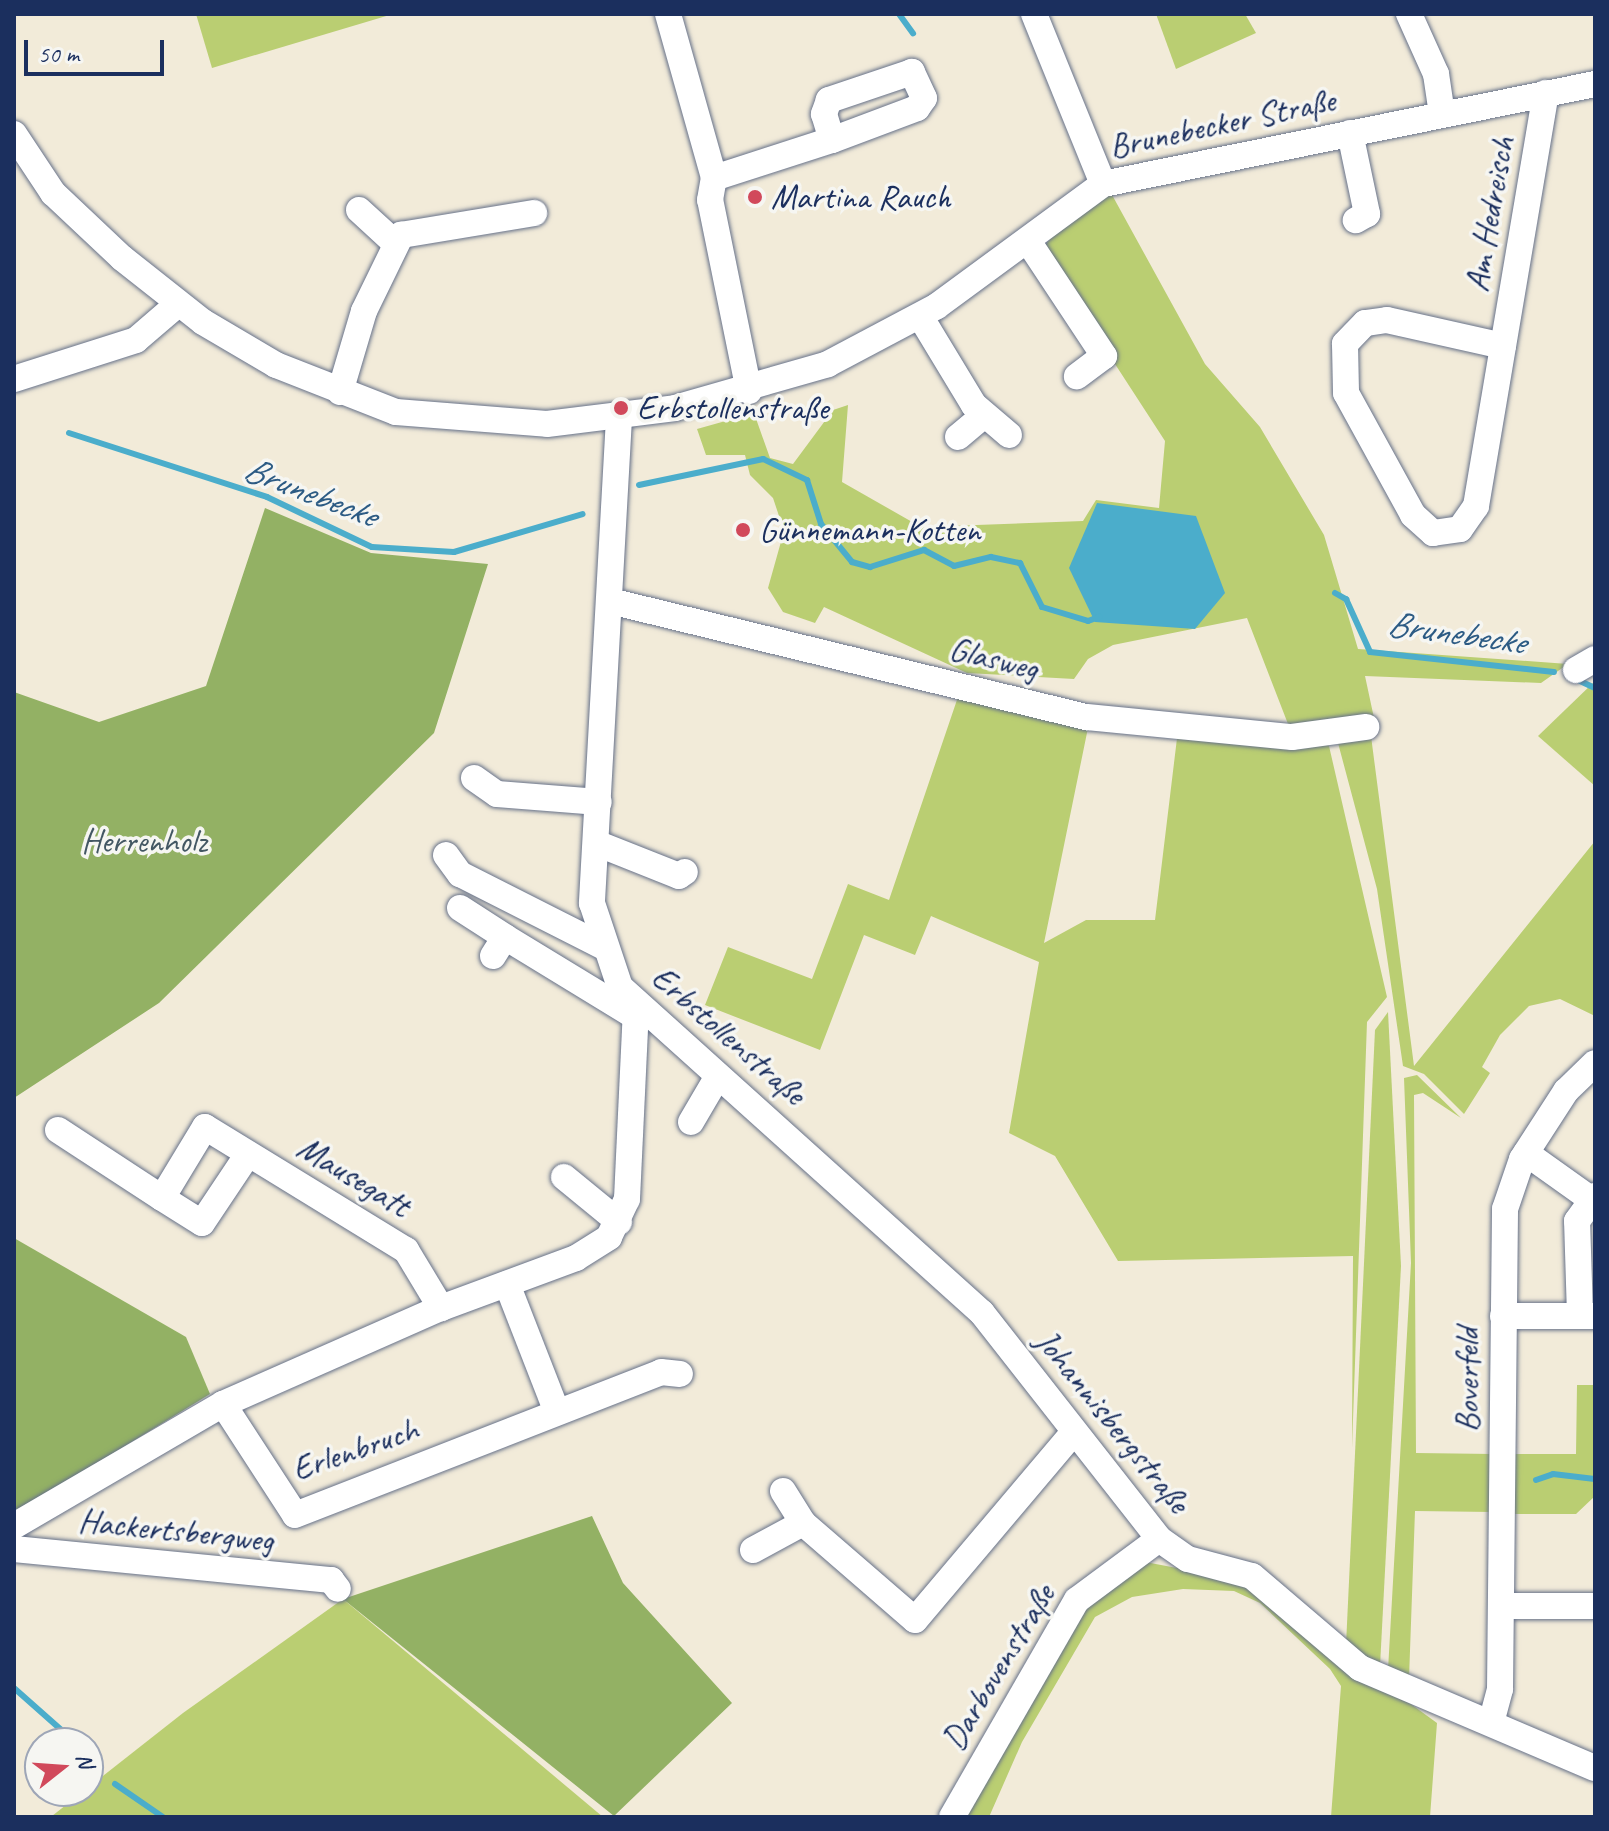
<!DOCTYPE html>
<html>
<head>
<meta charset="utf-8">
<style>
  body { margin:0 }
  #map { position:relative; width:1609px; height:1831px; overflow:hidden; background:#f2ebd9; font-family:Caveat,sans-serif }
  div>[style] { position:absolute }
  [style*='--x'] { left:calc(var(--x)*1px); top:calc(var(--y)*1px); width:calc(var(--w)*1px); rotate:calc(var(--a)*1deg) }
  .green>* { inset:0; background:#bace72 }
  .forest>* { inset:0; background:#93b164 }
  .water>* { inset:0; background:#4badcb }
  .stream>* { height:6px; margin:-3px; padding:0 3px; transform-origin:3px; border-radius:3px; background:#4badcb }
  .roads { filter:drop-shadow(0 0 2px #667189) drop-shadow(0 0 2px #667189) }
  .minor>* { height:26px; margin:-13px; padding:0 13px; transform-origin:13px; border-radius:13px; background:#fff }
  .dots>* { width:22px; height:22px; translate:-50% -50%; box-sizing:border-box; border:4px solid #f6f6f2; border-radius:50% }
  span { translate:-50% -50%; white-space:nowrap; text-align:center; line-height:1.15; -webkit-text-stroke:7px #f6f6f2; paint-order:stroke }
  .street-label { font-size:34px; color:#1b2f5e }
  .poi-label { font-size:34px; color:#1b2f5e }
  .left { translate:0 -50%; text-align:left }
  .park-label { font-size:34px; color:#435763 }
  .water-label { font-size:36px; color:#2c5b84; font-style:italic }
  .frame { position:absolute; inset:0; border:16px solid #1b2f5e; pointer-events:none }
  .north { position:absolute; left:24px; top:1727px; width:80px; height:80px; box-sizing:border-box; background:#f6f6f2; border:2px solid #9ea6b7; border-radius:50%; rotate:73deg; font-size:22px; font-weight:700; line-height:32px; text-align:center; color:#1b2f5e }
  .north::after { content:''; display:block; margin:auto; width:28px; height:36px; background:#d1495b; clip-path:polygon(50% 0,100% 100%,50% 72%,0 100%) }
  .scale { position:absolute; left:24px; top:40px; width:140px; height:36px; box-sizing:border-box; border:4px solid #1b2f5e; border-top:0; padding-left:10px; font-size:24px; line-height:28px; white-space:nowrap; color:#1b2f5e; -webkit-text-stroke:6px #f6f6f2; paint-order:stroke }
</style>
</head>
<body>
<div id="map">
  <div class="green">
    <div style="clip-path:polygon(196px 14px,393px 14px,212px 68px)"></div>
    <div style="clip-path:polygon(1156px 14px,1245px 14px,1256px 33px,1176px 69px)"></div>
    <div style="clip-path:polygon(1111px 193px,1205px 364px,1260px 427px,1324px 535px,1358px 649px,1568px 664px,1541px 683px,1365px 676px,1374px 718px,1323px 730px,1288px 724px,1247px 618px,1113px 645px,1088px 659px,1074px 679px,967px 673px,824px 607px,815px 623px,783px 612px,768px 588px,784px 531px,773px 498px,750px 475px,745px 455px,706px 455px,697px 429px,754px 413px,770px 458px,793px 464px,833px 410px,848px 405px,842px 482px,921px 527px,1083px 521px,1096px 500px,1159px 508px,1165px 441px,1041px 250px,1061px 226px)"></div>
    <div style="clip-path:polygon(1594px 682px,1595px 683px,1595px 786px,1538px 736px)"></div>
    <div style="clip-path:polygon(960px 691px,1089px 723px,1044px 943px,1086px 920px,1155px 920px,1178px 730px,1325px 739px,1329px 746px,1387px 997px,1367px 1022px,1352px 1448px,1353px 1256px,1118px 1261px,1055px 1156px,1009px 1133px,1039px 962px,931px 916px,915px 955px,864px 935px,820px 1050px,705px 1005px,728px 947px,812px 979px,848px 884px,889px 900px)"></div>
    <div style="clip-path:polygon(1371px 736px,1414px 1066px,1595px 841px,1595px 1016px,1560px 999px,1529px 1006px,1500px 1035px,1482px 1067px,1490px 1073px,1464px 1114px,1424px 1074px,1403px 1066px,1377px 889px,1338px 743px)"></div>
    <div style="clip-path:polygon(1388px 1012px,1401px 1266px,1380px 1666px,1346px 1645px,1375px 1030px)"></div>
    <div style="clip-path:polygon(1417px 1075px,1461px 1118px,1423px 1093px,1414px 1095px,1416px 1453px,1493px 1454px,1492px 1512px,1415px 1511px,1409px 1679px,1388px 1670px,1411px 1263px,1404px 1078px)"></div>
    <div style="clip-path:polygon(1577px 1385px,1595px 1385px,1595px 1496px,1576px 1514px,1512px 1514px,1507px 1454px,1576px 1454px)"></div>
    <div style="clip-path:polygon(1140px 1561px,1240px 1580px,1437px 1723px,1430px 1817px,1331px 1817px,1341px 1686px,1330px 1669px,1260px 1603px,1234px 1591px,1183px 1589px,1132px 1597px,1095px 1617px,1022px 1742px,989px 1817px,961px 1817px,1079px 1607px)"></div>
    <div style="clip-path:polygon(343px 1599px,603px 1817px,52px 1816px,183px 1713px)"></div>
  </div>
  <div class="forest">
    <div style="clip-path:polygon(265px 508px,371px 553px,488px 564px,434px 733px,159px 1003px,14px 1098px,14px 692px,99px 722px,206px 686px)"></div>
    <div style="clip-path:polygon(14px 1238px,186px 1337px,210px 1394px,14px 1514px)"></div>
    <div style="clip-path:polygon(592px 1516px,623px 1583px,732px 1703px,614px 1816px,343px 1599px)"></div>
  </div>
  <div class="water">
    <div style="clip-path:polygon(1097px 503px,1196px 516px,1225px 593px,1195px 629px,1095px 622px,1069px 568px)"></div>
  </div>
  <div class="stream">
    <div style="--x:899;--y:14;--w:24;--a:54"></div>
    <div style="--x:69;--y:433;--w:208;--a:17.9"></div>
    <div style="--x:267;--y:497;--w:116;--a:25.5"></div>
    <div style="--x:372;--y:547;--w:82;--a:3.5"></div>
    <div style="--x:454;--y:552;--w:134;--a:-16.4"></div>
    <div style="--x:639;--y:485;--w:127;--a:-11.8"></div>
    <div style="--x:763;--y:459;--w:49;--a:25.5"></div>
    <div style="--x:807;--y:480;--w:46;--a:72.3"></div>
    <div style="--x:821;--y:524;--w:49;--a:50.8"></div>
    <div style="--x:852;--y:562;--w:19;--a:16"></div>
    <div style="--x:870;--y:567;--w:57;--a:-17.5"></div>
    <div style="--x:924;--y:550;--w:34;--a:28"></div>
    <div style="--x:954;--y:566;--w:38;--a:-14"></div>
    <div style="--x:991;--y:557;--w:30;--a:12"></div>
    <div style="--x:1020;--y:563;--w:49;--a:63.4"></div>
    <div style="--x:1042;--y:607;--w:48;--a:16.9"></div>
    <div style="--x:1088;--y:621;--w:12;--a:-20"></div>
    <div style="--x:1335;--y:593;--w:13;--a:29"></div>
    <div style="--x:1346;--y:599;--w:58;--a:65.6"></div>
    <div style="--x:1370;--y:652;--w:185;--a:6.2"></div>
    <div style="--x:1580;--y:681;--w:17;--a:25"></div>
    <div style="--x:1536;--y:1480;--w:18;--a:-19"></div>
    <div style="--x:1553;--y:1474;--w:42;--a:6.8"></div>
    <div style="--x:14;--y:1688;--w:83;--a:41.6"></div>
    <div style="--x:88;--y:1754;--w:4;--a:34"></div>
    <div style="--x:115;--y:1784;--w:58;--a:34.5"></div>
  </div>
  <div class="roads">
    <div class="minor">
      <div style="--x:668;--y:14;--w:170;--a:74.3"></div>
      <div style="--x:1034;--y:14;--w:183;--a:67.9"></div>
      <div style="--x:1409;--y:14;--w:66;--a:65.8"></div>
      <div style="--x:1436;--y:74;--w:40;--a:81.5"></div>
      <div style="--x:1350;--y:133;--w:83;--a:78.1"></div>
      <div style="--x:1367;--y:214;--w:13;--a:151"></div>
      <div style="--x:14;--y:134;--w:71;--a:56.5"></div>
      <div style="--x:53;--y:193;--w:95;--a:43.3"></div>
      <div style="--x:122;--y:258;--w:103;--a:38.3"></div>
      <div style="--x:203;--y:322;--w:85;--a:30.5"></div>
      <div style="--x:276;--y:365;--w:129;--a:21.4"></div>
      <div style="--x:396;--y:412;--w:151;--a:4.5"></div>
      <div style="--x:547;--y:424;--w:129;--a:-7.1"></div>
      <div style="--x:675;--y:408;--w:159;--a:-16"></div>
      <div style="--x:828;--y:364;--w:123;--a:-28"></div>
      <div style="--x:937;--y:306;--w:206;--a:-36.3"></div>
      <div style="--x:1103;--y:184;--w:502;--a:-11.49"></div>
      <div style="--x:359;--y:210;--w:49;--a:42.5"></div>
      <div style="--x:1028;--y:241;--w:138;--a:56.5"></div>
      <div style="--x:1104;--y:356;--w:34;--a:143"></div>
      <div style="--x:920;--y:316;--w:104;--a:58.8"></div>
      <div style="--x:974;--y:405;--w:46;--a:40.6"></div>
      <div style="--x:1503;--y:346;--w:119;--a:-167.4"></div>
      <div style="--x:1387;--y:320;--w:22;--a:172"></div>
      <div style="--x:1365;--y:323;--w:29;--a:134"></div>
      <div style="--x:1345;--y:344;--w:49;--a:88.8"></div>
      <div style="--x:1346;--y:393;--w:139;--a:61.2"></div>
      <div style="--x:1413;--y:515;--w:27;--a:42"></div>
      <div style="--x:1433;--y:533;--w:27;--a:-8"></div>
      <div style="--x:1460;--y:529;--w:28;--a:-55"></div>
      <div style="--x:1476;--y:506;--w:419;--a:-80.4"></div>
      <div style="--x:14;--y:379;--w:128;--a:-17.7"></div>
      <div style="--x:136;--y:340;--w:55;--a:-40.6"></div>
      <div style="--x:749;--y:391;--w:195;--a:-101.5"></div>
      <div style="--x:710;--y:200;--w:22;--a:-80"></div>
      <div style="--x:714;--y:178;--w:124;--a:-17.9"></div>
      <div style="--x:832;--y:140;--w:91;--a:-20.6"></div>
      <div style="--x:917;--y:108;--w:12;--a:-55"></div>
      <div style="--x:924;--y:98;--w:29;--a:-115"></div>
      <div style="--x:912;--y:72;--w:88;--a:161.4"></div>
      <div style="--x:829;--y:100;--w:15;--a:110"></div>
      <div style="--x:824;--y:114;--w:27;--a:73"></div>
      <div style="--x:340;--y:392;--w:84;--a:-73.5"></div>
      <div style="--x:364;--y:311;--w:85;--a:-64"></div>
      <div style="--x:401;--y:235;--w:135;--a:-9.4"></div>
      <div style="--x:619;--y:418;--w:486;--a:93.2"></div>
      <div style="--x:592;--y:903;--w:89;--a:71.6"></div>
      <div style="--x:620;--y:987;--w:487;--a:42"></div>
      <div style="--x:982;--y:1313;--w:287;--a:51.9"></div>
      <div style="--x:1159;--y:1539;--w:35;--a:35"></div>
      <div style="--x:1188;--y:1559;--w:66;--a:14.9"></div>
      <div style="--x:1252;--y:1576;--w:142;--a:40.4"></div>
      <div style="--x:1360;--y:1668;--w:255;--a:23.1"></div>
      <div style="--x:958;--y:437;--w:34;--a:-40"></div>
      <div style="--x:610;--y:601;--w:491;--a:13.7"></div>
      <div style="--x:1087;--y:717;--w:206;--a:5.6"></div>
      <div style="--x:1292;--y:737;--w:75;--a:-7.7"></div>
      <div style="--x:1576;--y:670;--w:22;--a:-30"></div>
      <div style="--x:474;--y:778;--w:28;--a:35"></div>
      <div style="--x:497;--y:794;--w:102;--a:4.5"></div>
      <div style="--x:596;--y:843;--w:89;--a:21.7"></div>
      <div style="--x:679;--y:876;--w:7;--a:-34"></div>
      <div style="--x:446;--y:855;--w:24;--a:54"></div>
      <div style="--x:460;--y:874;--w:159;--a:26.9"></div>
      <div style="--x:460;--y:908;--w:54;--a:32.8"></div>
      <div style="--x:493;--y:956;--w:22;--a:-58"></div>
      <div style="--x:505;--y:937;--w:153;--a:31.4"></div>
      <div style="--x:691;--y:1122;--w:53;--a:-59.6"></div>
      <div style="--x:58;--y:1130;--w:124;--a:33.2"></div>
      <div style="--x:162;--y:1198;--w:83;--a:-58.8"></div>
      <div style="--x:205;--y:1127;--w:236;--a:31.5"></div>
      <div style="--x:406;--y:1250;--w:68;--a:58.9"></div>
      <div style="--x:1526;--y:1153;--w:81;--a:35.5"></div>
      <div style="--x:564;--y:1177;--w:71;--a:39.3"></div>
      <div style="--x:162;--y:1198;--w:47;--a:32"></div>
      <div style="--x:202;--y:1223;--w:83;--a:-56.3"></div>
      <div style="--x:507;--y:1284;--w:137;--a:68.7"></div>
      <div style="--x:1580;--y:1315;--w:94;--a:-91.8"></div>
      <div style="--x:1577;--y:1221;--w:31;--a:-54"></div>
      <div style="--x:1503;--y:1316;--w:92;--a:0"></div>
      <div style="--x:223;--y:1404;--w:132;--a:57"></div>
      <div style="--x:295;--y:1515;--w:393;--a:-21.3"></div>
      <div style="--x:661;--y:1372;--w:19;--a:6"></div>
      <div style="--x:783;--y:1491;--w:38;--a:58"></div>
      <div style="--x:803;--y:1523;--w:148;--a:40.9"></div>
      <div style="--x:915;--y:1620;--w:245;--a:-49.8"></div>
      <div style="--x:14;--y:1526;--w:242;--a:-30.3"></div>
      <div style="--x:223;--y:1404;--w:238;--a:-23.8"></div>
      <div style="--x:441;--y:1308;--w:144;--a:-20.3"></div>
      <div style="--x:576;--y:1258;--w:39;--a:-32"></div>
      <div style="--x:609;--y:1237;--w:42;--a:-64.7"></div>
      <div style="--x:627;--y:1199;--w:191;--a:-87.3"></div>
      <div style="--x:14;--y:1549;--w:319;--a:5.6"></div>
      <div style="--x:331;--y:1580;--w:11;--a:52"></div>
      <div style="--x:753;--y:1550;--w:57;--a:-28.4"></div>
      <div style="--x:1502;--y:1606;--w:93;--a:0"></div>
      <div style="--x:1491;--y:1723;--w:35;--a:-75"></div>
      <div style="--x:1500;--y:1689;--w:480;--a:-89.4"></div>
      <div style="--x:1505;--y:1209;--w:53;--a:-71.2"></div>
      <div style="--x:1522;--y:1159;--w:81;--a:-57.1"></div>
      <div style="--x:1566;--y:1091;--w:40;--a:-44"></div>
      <div style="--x:952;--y:1817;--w:250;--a:-60.1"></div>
      <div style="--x:1077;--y:1600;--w:102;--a:-36.6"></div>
    </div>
  </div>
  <div class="dots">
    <div style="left:755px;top:197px;background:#d1495b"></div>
    <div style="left:621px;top:408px;background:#d1495b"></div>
    <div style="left:743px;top:530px;background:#d1495b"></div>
  </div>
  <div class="street-label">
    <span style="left:1222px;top:123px;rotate:-12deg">Brunebecker Straße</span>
    <span style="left:1489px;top:214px;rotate:-80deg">Am Hedreisch</span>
    <span style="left:994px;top:658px;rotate:14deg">Glasweg</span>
    <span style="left:729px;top:1035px;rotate:41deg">Erbstollenstraße</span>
    <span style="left:354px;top:1176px;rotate:31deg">Mausegatt</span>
    <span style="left:1467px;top:1380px;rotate:-90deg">Boverfeld</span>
    <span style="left:1113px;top:1421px;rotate:51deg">Johannisbergstraße</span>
    <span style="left:355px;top:1449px;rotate:-19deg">Erlenbruch</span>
    <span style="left:176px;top:1530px;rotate:6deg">Hackertsbergweg</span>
    <span style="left:998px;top:1667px;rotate:-59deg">Darbovenstraße</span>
  </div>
  <div class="poi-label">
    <span class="left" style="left:771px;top:197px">Martina Rauch</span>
    <span class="left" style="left:637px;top:408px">Erbstollenstraße</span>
    <span class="left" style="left:759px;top:530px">Günnemann-Kotten</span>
  </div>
  <div class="park-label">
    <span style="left:144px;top:841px">Herrenholz</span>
  </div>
  <div class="water-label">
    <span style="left:310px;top:492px;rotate:21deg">Brunebecke</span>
    <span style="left:1456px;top:633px;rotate:8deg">Brunebecke</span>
  </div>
  <div class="frame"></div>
  <div class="north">N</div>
  <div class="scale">50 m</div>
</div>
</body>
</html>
